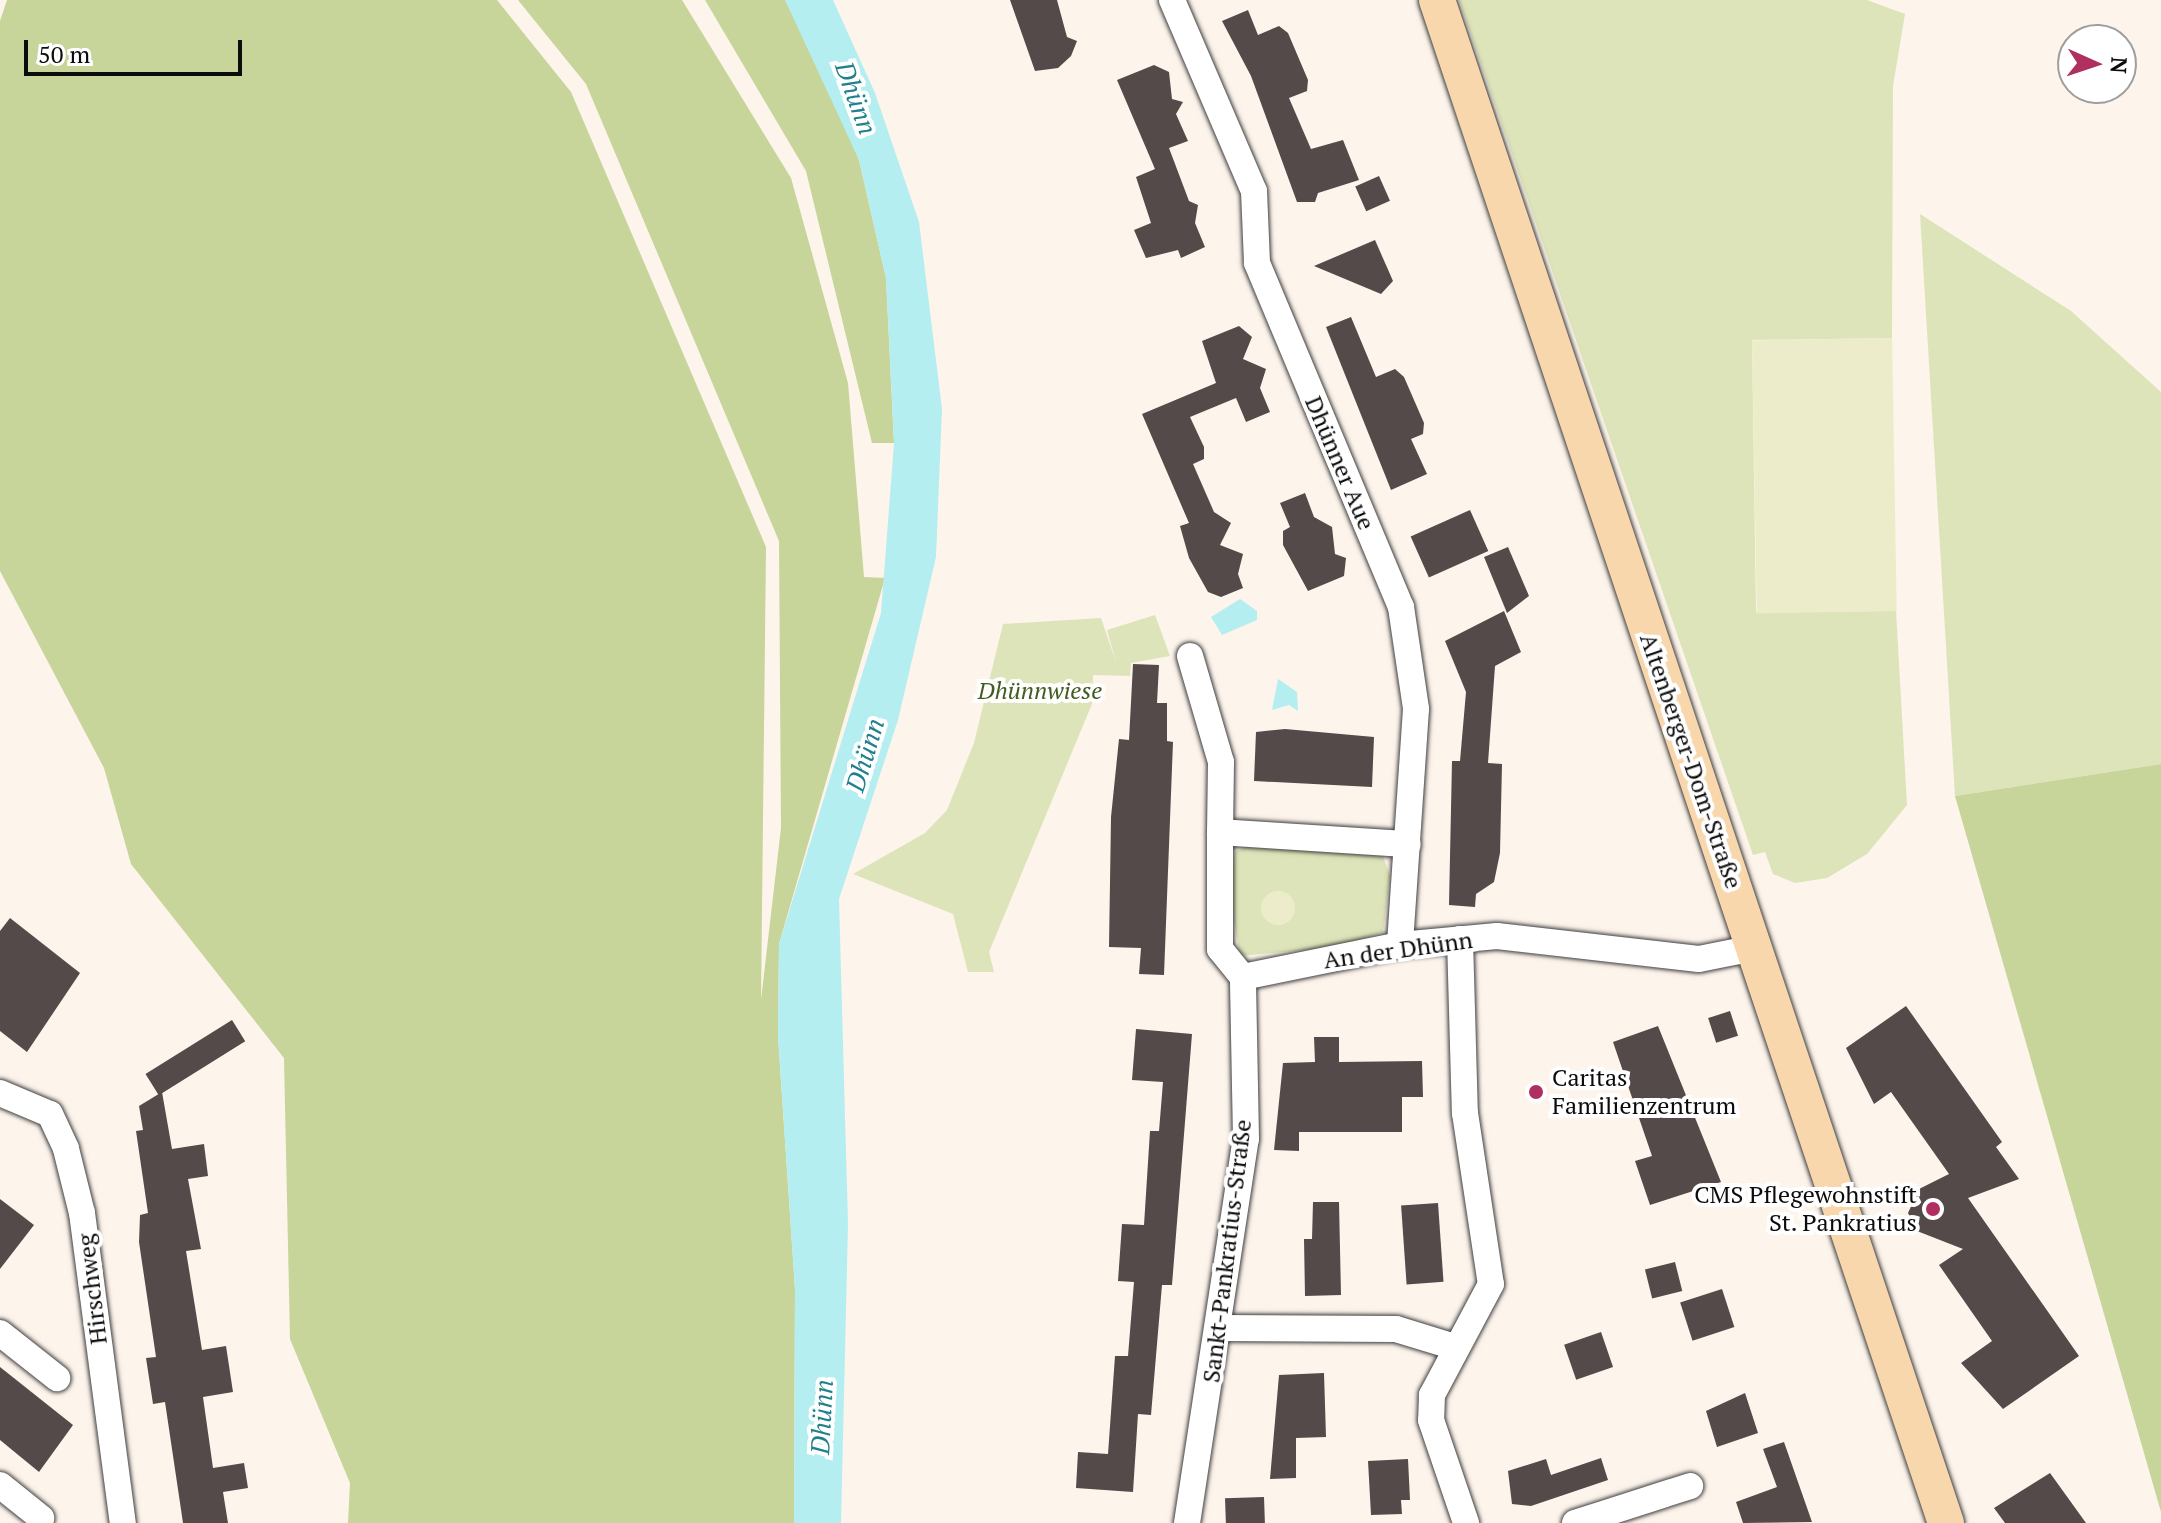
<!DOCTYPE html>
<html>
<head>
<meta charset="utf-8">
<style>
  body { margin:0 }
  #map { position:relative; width:2161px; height:1523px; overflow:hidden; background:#fdf4ec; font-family:"PT Serif",serif }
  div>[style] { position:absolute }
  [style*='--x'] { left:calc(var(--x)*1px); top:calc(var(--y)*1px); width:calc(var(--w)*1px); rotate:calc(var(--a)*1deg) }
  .green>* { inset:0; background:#dee4b9 }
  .forest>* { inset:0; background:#c7d49a }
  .pitch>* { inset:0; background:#ececca; transform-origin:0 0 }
  .round { border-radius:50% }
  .water>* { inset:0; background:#b5eef0 }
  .building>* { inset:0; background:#534a49; transform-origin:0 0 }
  .roads { filter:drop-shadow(0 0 2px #3f3f3f) drop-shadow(0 0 2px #3f3f3f) }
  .street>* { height:26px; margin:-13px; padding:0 13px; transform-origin:13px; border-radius:13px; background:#fff }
  .secondary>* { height:36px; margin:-18px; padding:0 18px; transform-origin:18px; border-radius:18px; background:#f8d7ad }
  .dots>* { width:22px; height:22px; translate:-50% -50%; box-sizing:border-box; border:4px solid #fff; border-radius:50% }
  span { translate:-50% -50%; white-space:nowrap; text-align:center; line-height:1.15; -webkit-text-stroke:8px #fff; paint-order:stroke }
  .street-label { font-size:24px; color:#0c0c0c }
  .park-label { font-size:24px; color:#425d22; font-style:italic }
  .poi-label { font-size:24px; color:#0c0c0c }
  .left { translate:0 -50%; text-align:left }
  .right { translate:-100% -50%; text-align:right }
  .water-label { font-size:26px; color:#20808c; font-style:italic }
  .north { position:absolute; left:2057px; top:24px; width:80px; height:80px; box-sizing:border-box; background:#fff; border:2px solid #9e9e9e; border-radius:50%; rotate:93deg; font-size:22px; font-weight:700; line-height:32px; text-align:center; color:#0c0c0c }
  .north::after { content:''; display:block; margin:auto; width:28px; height:36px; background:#af3060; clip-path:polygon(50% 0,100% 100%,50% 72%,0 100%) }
  .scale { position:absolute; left:24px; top:40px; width:218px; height:36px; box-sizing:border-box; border:4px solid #0c0c0c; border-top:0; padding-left:10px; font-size:24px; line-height:28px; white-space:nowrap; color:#0c0c0c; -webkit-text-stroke:6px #fff; paint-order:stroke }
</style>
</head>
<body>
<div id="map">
  <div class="green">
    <div style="clip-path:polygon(1459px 0,1867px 0,1905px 14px,1893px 86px,1892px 338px,1752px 340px,1756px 612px,1896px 611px,1907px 805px,1867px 854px,1827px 878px,1795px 883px,1773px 874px,1765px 852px,1753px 855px)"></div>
    <div style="clip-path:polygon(1920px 214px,2071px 311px,2161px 392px,2161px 764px,1955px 796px)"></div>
    <div style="clip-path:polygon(1155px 615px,1170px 656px,1131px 663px,1130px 676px,1093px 675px,1092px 704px,989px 952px,994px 972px,968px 972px,953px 914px,853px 874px,925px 833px,947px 810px,974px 743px,1003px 624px,1101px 618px,1116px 662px,1107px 630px)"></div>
    <div style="clip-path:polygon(1247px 846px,1382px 854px,1390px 875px,1383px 932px,1336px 947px,1240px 956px,1229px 893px,1235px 852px)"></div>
  </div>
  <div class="forest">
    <div style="clip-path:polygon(7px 0,497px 0,571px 92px,766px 547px,761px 1000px,781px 828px,779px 541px,586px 84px,518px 0,682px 0,791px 178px,848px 383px,864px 577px,885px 578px,779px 944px,778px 1036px,795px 1289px,794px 1523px,348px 1523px,350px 1483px,290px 1339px,284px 1058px,131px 864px,104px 768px,0 571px,0 21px)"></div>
    <div style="clip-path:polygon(705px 0,785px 0,810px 42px,859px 160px,886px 278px,894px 443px,872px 443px,806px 171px)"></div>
    <div style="clip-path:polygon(2161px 764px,2161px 1512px,1955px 796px)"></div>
  </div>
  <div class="pitch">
    <div style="left:1892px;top:338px;width:273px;height:140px;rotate:89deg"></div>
    <div class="round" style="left:1261px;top:891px;width:34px;height:34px"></div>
  </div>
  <div class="water">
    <div style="clip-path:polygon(785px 0,833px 0,875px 93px,919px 222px,942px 409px,936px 557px,898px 720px,839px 899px,848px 1224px,841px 1523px,794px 1523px,795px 1289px,778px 1036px,779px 944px,881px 613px,894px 443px,886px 278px,859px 160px)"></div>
    <div style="clip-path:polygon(1240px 599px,1257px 611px,1257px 620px,1222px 635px,1211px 617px)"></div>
    <div style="clip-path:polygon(1278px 679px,1297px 692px,1298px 711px,1289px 705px,1272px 710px)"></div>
  </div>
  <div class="building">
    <div style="clip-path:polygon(1010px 0,1057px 0,1067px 37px,1077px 41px,1071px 56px,1058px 68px,1035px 71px)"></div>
    <div style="clip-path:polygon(1248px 10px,1258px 35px,1279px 26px,1288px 33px,1308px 80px,1307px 91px,1289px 98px,1311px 149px,1343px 140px,1359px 180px,1318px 193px,1315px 202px,1297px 202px,1251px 76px,1222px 21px)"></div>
    <div style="clip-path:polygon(1154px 65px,1169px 72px,1172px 99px,1183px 102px,1176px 114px,1188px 141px,1169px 148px,1189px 201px,1198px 205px,1195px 223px,1205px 247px,1181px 258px,1178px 250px,1146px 258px,1134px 230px,1151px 223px,1136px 177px,1155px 169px,1117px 80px)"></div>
    <div style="left:1379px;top:176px;width:27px;height:26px;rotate:66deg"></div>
    <div style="clip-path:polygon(1375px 240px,1393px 281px,1381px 294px,1314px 266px)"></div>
    <div style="clip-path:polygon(1351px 317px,1376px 377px,1395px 369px,1404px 377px,1424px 423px,1423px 434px,1411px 439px,1427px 474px,1391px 490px,1326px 327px)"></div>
    <div style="clip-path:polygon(1239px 326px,1252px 337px,1243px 359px,1266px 369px,1260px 388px,1270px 412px,1246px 422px,1236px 398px,1190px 417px,1204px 447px,1204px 459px,1193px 464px,1214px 512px,1231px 523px,1220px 545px,1243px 554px,1238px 574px,1243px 588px,1221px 597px,1208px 592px,1189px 558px,1180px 526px,1189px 523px,1142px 414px,1216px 383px,1202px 341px)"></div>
    <div style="clip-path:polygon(1305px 493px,1314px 517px,1332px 527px,1335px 554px,1346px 558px,1344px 576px,1308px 591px,1283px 545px,1283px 531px,1290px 527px,1280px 503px)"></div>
    <div style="left:1470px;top:510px;width:45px;height:65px;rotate:66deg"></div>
    <div style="clip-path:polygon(1508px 547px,1529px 596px,1507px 613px,1484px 557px)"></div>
    <div style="clip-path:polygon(1504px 611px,1521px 652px,1495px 666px,1488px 763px,1502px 764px,1500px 853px,1494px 882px,1476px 894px,1475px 907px,1449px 905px,1452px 761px,1460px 761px,1466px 692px,1445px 641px)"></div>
    <div style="clip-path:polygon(1133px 664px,1159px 665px,1157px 703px,1167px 703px,1167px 741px,1173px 742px,1164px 975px,1139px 974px,1141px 948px,1109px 947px,1111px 817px,1119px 739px,1129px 740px)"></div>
    <div style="clip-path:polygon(1285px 729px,1374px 737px,1372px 787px,1254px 781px,1256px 732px)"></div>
    <div style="clip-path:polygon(10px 918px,80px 973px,27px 1052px,0 1031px,0 931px)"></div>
    <div style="clip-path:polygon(1906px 1006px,2002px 1142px,1996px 1147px,2019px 1179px,1968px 1198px,2079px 1356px,2003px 1409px,1961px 1363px,1992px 1341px,1939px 1265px,1963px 1249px,1917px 1231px,1908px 1213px,1919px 1189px,1949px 1174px,1891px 1092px,1874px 1104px,1846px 1048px)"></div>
    <div style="left:1730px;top:1011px;width:26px;height:23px;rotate:72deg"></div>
    <div style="left:232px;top:1020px;width:25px;height:102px;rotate:58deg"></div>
    <div style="clip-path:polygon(1658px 1026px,1721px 1182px,1650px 1205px,1635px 1161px,1652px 1156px,1613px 1042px)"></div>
    <div style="clip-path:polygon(1136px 1029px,1192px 1034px,1172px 1285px,1162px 1285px,1151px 1415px,1138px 1414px,1133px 1492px,1076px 1488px,1078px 1452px,1108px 1454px,1115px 1356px,1128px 1356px,1134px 1282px,1118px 1281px,1122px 1224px,1144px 1225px,1150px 1131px,1159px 1131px,1163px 1082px,1132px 1080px)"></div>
    <div style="clip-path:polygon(1314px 1037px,1339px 1037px,1339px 1062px,1422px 1061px,1423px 1097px,1402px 1097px,1402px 1132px,1299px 1132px,1299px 1151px,1274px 1150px,1283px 1063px,1315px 1062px)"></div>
    <div style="clip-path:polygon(162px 1092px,172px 1149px,204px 1144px,208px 1176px,188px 1179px,201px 1249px,186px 1251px,202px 1350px,226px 1346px,233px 1392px,203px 1397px,213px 1468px,244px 1463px,248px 1488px,223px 1492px,228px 1523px,183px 1523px,165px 1402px,153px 1404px,146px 1358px,156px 1357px,139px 1242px,140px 1215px,148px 1213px,136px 1131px,143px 1130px,139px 1106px)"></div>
    <div style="clip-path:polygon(0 1199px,34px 1225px,0 1269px)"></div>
    <div style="clip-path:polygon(1313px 1202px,1339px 1202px,1341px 1295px,1305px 1296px,1304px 1239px,1312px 1239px)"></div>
    <div style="left:1438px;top:1203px;width:79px;height:37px;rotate:86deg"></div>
    <div style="left:1675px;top:1262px;width:30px;height:31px;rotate:76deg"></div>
    <div style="left:1722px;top:1289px;width:40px;height:44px;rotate:72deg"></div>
    <div style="left:1601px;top:1332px;width:37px;height:39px;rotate:71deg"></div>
    <div style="clip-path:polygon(0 1367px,73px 1425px,39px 1472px,0 1440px)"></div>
    <div style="clip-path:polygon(1324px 1373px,1326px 1437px,1296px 1438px,1296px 1478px,1270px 1479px,1279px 1375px)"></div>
    <div style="clip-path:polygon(1745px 1393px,1758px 1433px,1717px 1447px,1706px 1411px)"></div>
    <div style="clip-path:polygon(1784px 1442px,1812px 1522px,1743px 1523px,1736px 1502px,1777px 1487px,1763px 1449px)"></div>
    <div style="clip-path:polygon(1601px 1458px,1608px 1480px,1531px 1506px,1512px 1504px,1508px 1471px,1546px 1459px,1551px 1475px)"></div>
    <div style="clip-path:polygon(1408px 1459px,1410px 1500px,1401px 1500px,1402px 1514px,1371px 1515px,1368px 1461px)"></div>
    <div style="clip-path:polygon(2050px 1473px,2086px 1523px,2005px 1523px,1994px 1508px)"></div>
    <div style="left:1264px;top:1497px;width:26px;height:39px;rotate:88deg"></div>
  </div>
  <div class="roads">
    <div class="street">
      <div style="--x:1172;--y:0;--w:208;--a:66.8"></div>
      <div style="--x:1254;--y:191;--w:72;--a:87.6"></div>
      <div style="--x:1257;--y:263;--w:373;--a:67.3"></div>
      <div style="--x:1401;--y:607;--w:103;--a:81.6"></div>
      <div style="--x:1416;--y:709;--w:237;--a:93.9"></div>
      <div style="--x:1190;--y:656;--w:110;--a:73.7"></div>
      <div style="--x:1221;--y:762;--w:70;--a:90.8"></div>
      <div style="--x:1220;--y:832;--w:188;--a:3.7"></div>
      <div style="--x:1220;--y:832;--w:117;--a:90"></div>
      <div style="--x:1220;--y:949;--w:36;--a:51"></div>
      <div style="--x:1460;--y:939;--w:174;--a:88.4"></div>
      <div style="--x:1465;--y:1113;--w:173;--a:81.4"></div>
      <div style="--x:1491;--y:1284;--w:126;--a:118"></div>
      <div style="--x:1432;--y:1395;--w:25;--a:92"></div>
      <div style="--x:1431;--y:1420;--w:109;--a:71.2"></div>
      <div style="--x:1243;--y:977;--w:160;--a:-11.5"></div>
      <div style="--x:1400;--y:945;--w:97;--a:-5.3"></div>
      <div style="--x:1497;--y:936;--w:203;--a:6.5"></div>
      <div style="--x:1699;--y:959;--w:56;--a:-11.3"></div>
      <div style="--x:0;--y:1093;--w:54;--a:22.8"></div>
      <div style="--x:50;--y:1114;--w:38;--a:65"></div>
      <div style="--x:66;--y:1149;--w:66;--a:76"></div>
      <div style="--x:82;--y:1213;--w:313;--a:82.5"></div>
      <div style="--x:1220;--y:1328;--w:176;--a:0.3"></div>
      <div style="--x:1396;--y:1329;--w:62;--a:17"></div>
      <div style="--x:0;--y:1333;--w:73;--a:38.3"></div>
      <div style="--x:0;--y:1485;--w:53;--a:38.8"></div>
      <div style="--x:1187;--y:1523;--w:389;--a:-81.3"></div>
      <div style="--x:1246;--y:1139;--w:162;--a:-91.1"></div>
      <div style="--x:1575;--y:1523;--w:121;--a:-17.8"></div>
    </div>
    <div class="secondary">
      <div style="--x:1437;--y:0;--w:1606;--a:71.52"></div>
    </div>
  </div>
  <div class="dots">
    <div style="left:1536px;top:1092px;background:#af3060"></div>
    <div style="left:1933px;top:1209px;background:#af3060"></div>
  </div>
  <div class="street-label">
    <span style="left:1340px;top:463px;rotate:67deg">Dhünner Aue</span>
    <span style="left:1691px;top:761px;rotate:71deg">Altenberger-Dom-Straße</span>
    <span style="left:1398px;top:950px;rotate:-8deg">An der Dhünn</span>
    <span style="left:1227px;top:1251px;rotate:-83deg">Sankt-Pankratius-Straße</span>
    <span style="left:92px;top:1289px;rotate:-97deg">Hirschweg</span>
  </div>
  <div class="park-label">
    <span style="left:1040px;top:691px">Dhünnwiese</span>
  </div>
  <div class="poi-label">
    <span class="left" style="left:1552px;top:1092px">Caritas<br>Familienzentrum</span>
    <span class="right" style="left:1917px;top:1209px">CMS Pflegewohnstift<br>St. Pankratius</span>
  </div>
  <div class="water-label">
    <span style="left:856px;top:98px;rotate:70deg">Dhünn</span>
    <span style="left:865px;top:755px;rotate:-73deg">Dhünn</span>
    <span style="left:822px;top:1417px;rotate:-87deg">Dhünn</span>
  </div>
  <div class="north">N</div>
  <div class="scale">50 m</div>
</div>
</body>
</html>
